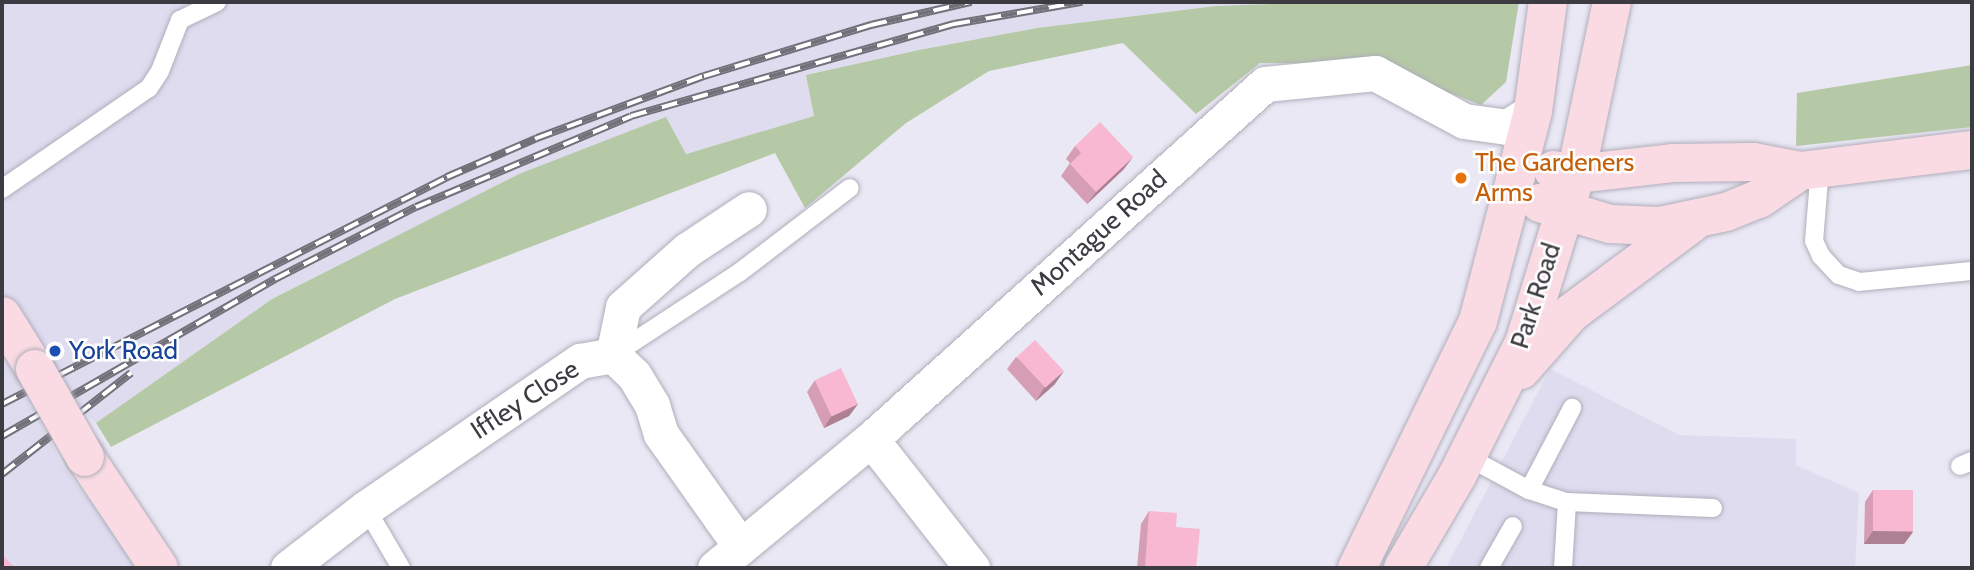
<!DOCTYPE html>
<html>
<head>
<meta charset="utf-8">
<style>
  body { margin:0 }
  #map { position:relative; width:1974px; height:570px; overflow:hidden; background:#eae8f5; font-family:Cabin,sans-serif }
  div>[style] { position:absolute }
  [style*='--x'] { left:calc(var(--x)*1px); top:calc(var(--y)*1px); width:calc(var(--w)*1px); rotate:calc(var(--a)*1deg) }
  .built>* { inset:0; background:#dfdcf0 }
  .green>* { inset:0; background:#b6c9a6 }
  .roads { filter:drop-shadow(0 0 2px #b0aeba) drop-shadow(0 0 2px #b0aeba) }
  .lane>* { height:18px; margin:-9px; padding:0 9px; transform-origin:9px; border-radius:9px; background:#fff }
  .street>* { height:35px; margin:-17.5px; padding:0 17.5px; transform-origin:17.5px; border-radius:17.5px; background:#fff }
  .secondary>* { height:38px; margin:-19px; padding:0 19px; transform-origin:19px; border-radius:19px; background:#fadbe4 }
  .rail>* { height:8px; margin-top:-4px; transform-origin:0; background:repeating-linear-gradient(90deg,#fff 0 16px,#727078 0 32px); box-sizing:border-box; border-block:2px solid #727078 }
  .bridges { filter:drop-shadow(0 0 2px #b0aeba) drop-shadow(0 0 2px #b0aeba) }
  .secondary-bridge>* { height:38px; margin:-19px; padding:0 19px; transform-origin:19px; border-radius:19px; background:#fadbe4 }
  .wall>* { inset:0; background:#d59eb4 }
  .shaded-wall>* { inset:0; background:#ae8192 }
  .building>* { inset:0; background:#f8b8d1; transform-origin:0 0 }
  .dots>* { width:19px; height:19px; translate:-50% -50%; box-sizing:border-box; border:4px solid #fff; border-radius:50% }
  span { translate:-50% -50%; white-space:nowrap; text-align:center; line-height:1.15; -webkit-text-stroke:5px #fff; paint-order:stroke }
  .food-label { font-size:26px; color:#c56008 }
  .left { translate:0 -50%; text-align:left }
  .street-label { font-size:26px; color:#3c3b41 }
  .transit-label { font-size:26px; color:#164399 }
  .frame { position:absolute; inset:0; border:4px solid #3c3b41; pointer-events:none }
</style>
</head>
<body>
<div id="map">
  <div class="built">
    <div style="clip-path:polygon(2px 2px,1326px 2px,1216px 6px,1037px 28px,919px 50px,806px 75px,815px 116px,685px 154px,666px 118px,519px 174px,272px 299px,96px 423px,35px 369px,2px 313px)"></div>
    <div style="clip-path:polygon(2px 338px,63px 467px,145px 568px,2px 568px)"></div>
    <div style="clip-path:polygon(1550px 369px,1679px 435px,1796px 439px,1796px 465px,1859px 493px,1855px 568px,1446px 568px)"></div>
  </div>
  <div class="green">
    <div style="clip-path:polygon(1326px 2px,1519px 2px,1506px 82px,1481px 105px,1374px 64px,1260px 63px,1196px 114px,1123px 43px,989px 71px,906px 123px,805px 208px,775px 153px,395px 299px,111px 447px,96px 423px,272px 299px,519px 174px,666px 117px,686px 154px,814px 116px,806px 75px,919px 50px,1037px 28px,1216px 6px)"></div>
    <div style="clip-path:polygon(1972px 65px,1972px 127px,1796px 146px,1797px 93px)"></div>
  </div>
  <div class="roads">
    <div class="lane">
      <div style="--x:1820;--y:167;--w:74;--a:94.6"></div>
      <div style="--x:1814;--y:241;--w:17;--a:65"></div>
      <div style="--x:1821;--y:256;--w:26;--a:47"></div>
      <div style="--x:1839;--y:275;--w:21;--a:19"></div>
      <div style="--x:1859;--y:282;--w:114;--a:-5.6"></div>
      <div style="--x:2;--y:189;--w:178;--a:-34.5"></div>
      <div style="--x:149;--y:88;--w:20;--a:-57"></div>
      <div style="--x:160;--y:71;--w:55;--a:-68.6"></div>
      <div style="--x:180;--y:20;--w:41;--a:-25.9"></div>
      <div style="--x:615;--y:354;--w:149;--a:-33.3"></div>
      <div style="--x:740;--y:272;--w:138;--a:-37.4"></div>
      <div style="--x:1466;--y:456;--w:72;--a:28.4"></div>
      <div style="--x:1529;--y:490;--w:40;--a:18"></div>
      <div style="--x:1567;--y:502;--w:146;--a:2.4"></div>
      <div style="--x:1960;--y:466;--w:13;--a:-23"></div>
      <div style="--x:1529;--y:490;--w:93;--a:-62.3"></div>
      <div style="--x:366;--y:508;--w:69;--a:59.7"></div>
      <div style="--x:1489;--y:568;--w:48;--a:-60.3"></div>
      <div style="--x:1563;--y:568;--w:66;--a:-86.5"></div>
    </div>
    <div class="street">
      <div style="--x:613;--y:355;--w:49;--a:-78.2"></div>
      <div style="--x:623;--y:307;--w:86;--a:-41.7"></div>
      <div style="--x:687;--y:250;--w:74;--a:-33.5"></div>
      <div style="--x:871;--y:439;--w:164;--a:51.9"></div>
      <div style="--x:288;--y:568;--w:98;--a:-37.6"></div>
      <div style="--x:366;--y:508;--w:260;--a:-34.5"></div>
      <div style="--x:580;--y:361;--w:34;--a:-10"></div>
      <div style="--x:613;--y:355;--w:29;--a:44"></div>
      <div style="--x:634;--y:375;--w:35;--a:59"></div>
      <div style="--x:652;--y:405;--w:30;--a:73"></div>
      <div style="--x:661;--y:434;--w:138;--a:54.7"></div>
      <div style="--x:715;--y:568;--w:202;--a:-39.6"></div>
      <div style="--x:871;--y:439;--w:530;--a:-42.02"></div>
      <div style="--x:1265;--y:84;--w:111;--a:-5.7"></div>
      <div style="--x:1375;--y:73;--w:101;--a:28.3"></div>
      <div style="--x:1464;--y:121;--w:43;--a:7.9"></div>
      <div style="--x:1507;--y:127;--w:31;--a:-32"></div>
    </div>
    <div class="secondary">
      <div style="--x:1553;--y:170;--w:23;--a:10"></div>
      <div style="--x:1576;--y:174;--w:97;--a:-6.5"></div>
      <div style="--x:1672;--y:163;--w:81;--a:-0.7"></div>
      <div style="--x:1753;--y:162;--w:48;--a:10.8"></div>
      <div style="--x:1540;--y:203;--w:73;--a:16.7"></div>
      <div style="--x:1610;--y:224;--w:49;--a:2.3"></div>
      <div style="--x:1659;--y:226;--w:68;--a:-11.8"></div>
      <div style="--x:1726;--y:212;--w:35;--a:-22"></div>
      <div style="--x:1759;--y:199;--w:50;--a:-34.3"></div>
      <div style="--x:1800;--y:171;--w:173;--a:-7"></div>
      <div style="--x:2;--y:316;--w:62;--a:58.1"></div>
      <div style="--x:1521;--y:370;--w:76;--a:-48.7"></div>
      <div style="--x:1571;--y:313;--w:151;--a:-36.6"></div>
      <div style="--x:85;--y:457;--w:133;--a:56.3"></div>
      <div style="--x:1357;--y:568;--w:275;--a:-63.9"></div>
      <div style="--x:1478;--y:321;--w:217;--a:-75.3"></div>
      <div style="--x:1533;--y:111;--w:110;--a:-82.2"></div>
      <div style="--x:1403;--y:568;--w:107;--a:-59.6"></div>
      <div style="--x:1457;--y:476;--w:149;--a:-63.3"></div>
      <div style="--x:1524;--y:343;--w:177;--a:-72.9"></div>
      <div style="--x:1576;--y:174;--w:176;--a:-78.2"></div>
    </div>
  </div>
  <div class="rail">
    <div style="--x:2;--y:404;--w:500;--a:-27"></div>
    <div style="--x:447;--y:177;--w:98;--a:-23.4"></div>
    <div style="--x:537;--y:138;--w:178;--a:-20.4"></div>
    <div style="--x:704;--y:76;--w:175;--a:-17"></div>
    <div style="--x:871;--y:25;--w:103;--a:-13"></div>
    <div style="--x:2;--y:436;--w:315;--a:-29.9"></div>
    <div style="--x:275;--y:279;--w:158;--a:-27.1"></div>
    <div style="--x:416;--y:207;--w:233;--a:-22.9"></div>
    <div style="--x:631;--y:116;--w:336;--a:-15.9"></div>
    <div style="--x:954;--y:24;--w:130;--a:-9.8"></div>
    <div style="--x:2;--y:474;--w:164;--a:-38.1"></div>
  </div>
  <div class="bridges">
    <div class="secondary-bridge">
      <div style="--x:35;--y:369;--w:101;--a:60.4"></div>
    </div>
  </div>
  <div class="wall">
    <div style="clip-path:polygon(1075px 146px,1124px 169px,1087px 204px,1061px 176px,1070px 163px,1066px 159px)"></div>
    <div style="clip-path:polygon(1016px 357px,1055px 384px,1036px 401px,1007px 369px)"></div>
    <div style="clip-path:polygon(815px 380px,858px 404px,849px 416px,824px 428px,807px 392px)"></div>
    <div style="clip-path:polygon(1873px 490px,1913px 532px,1904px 544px,1864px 544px,1865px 502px)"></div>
    <div style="clip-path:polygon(1149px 511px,1176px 527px,1196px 568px,1137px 568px,1141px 524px)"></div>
  </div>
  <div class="shaded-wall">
    <div style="clip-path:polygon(1133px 157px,1124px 169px,1087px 204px,1096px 192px)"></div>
    <div style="clip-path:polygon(1064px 371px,1055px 384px,1036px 401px,1044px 388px)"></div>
    <div style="clip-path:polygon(858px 404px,849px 416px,824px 428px,832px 415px)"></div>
    <div style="clip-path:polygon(1873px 531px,1913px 532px,1904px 544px,1864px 544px)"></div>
  </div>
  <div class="building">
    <div style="clip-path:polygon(1100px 122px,1133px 157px,1096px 192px,1070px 164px,1081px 153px,1075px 146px)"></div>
    <div style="left:1035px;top:340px;width:42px;height:25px;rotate:47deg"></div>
    <div style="left:841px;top:368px;width:40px;height:29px;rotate:65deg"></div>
    <div style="left:1873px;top:490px;width:40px;height:41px"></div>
    <div style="clip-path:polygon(1149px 511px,1177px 513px,1176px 527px,1200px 529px,1196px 568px,1145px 567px)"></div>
    <div style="clip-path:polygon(2px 554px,15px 568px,2px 568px)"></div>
  </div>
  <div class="dots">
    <div style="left:1461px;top:178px;background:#e8710a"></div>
    <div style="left:55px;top:351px;background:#1a4fb4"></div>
  </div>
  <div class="food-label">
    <span class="left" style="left:1475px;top:178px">The Gardeners<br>Arms</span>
  </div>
  <div class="street-label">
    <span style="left:1099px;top:233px;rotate:-42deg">Montague Road</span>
    <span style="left:1536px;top:296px;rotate:-72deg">Park Road</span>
    <span style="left:525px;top:400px;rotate:-33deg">Iffley Close</span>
  </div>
  <div class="transit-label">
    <span class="left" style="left:69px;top:351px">York Road</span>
  </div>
  <div class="frame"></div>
</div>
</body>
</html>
